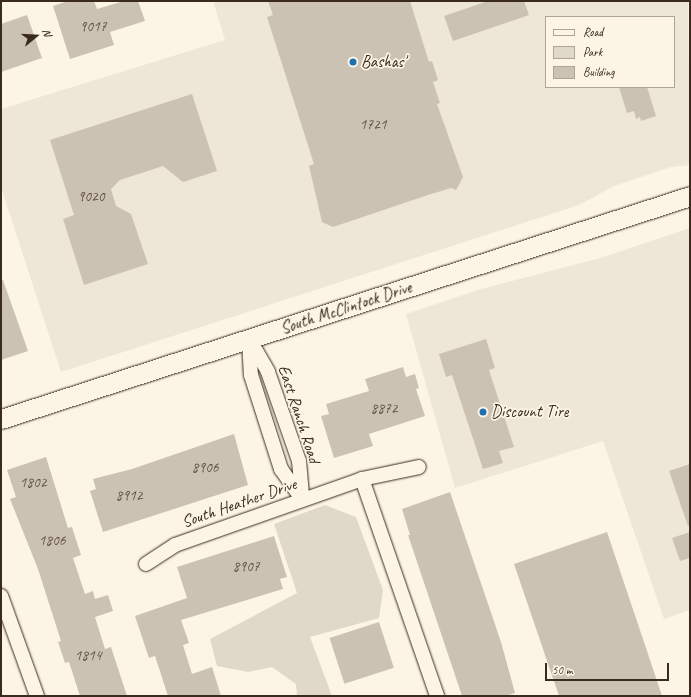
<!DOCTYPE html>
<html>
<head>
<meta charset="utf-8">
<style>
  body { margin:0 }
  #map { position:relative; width:691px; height:697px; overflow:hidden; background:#fcf5e5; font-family:Caveat,sans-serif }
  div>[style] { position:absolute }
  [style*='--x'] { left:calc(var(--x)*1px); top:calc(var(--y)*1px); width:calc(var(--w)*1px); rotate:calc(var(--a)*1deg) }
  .built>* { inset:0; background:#eee6d6 }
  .green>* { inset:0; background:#e0d8c8 }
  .building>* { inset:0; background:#ccc2b3; transform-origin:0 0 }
  .roads { filter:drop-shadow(0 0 1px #3b2a1e) drop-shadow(0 0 1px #3b2a1e) }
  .minor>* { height:14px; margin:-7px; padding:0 7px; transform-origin:7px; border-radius:7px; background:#fcf5e5 }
  .secondary>* { height:19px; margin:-9.5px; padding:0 9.5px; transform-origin:9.5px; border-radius:9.5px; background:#fcf5e5 }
  .dots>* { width:11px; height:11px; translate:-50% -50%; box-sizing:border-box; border:2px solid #fcf5e5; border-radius:50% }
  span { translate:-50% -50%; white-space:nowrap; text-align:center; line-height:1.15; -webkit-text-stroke:3.5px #fcf5e5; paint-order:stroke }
  .number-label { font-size:15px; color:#5f5043 }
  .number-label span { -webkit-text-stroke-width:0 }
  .poi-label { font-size:17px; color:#3b2a1e }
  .left { translate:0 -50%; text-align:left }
  .street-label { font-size:17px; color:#3b2a1e }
  .frame { position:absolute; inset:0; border:2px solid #3b2a1e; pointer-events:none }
  .legend { position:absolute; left:545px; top:16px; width:130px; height:72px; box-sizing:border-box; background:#fcf5e5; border:1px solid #afa495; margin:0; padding:5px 7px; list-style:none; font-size:12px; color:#3b2a1e }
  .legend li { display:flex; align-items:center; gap:8px; height:20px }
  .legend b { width:20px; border:1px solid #afa495 }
  .north { position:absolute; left:16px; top:16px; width:40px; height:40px; -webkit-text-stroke:3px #fcf5e5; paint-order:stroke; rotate:72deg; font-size:11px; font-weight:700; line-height:16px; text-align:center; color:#3b2a1e }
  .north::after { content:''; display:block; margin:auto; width:14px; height:18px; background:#3b2a1e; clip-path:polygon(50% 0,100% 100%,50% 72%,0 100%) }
  .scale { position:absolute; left:545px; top:663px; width:124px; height:18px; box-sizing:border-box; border:2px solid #3b2a1e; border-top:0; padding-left:5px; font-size:12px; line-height:14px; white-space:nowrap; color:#3b2a1e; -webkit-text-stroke:3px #fcf5e5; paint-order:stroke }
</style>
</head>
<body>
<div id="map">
  <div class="built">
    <div style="clip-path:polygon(evenodd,213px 1px,688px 1px,690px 165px,671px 167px,614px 186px,579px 205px,61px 372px,1px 187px,1px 109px,225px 40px,213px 1px,546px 17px,674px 17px,674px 87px,546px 87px,546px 17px)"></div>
    <div style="clip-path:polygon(690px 228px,690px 610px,664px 619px,603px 441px,455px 488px,406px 314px,481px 289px,604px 257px)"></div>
  </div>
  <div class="green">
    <div style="clip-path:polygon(325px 505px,356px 517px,383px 590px,379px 618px,310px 637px,332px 696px,297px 696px,296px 684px,272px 667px,248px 672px,217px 666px,210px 639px,297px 593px,274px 524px)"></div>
  </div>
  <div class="building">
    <div style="clip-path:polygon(68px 1px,94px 1px,97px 9px,124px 1px,138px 1px,145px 21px,110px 32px,114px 45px,70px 59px,53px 6px)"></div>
    <div style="clip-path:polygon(268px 1px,410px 1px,429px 62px,432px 61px,438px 80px,433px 82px,440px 103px,437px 104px,463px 177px,456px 190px,451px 188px,428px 195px,333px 227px,322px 222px,309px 166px,314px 164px,267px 17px,273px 15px)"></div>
    <div style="clip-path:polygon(488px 1px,524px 1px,529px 15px,453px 41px,444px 16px)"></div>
    <div style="clip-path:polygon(27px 15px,42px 58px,1px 72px,1px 24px)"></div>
    <div style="clip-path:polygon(619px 87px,647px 87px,656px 116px,641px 121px,640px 117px,636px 119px,634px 111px,627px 113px)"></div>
    <div style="clip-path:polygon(192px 94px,217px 171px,183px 182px,163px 166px,120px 180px,111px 189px,116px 206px,131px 214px,148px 264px,84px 285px,63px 219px,74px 215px,50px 140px)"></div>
    <div style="clip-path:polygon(1px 280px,3px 280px,28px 351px,1px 360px)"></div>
    <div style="clip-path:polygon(486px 339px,495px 368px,489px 370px,514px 447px,499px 451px,503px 463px,483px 469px,452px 375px,446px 377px,439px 354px)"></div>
    <div style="clip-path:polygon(403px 367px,406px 377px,415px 374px,419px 388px,416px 389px,425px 416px,369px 434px,373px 446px,334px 458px,321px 416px,329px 414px,326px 404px,369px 391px,365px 379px)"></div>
    <div style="clip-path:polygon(234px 434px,248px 485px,103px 532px,90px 491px,96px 489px,93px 479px,132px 469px)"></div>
    <div style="clip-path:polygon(46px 457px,68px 528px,72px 527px,81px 555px,73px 558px,85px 594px,93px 591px,95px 599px,108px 595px,113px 611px,95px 617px,105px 649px,111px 647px,127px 696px,80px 696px,69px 662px,65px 663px,58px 642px,61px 641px,38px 569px,10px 499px,16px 497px,7px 470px)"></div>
    <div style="clip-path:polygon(690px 464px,690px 525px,688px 526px,669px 471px)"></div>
    <div style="clip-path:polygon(450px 492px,501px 642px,515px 693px,506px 696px,462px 696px,408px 535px,410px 535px,402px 509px)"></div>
    <div style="clip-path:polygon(607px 532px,647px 651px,662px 696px,559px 696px,514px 564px)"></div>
    <div style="clip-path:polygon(690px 532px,690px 558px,680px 561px,672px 538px)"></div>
    <div style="clip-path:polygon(274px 536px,287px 577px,280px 579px,283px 589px,181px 620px,189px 643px,183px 645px,192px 674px,212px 667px,221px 696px,168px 696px,155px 656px,149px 658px,135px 616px,187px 598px,177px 567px)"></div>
    <div style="left:379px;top:622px;width:48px;height:52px;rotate:72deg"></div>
  </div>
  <div class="roads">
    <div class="minor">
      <div style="--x:249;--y:339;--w:36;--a:87"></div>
      <div style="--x:251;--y:375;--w:99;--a:72.3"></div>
      <div style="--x:281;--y:469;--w:37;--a:55"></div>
      <div style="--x:251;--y:342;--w:34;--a:60"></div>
      <div style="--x:268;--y:372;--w:94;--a:70.8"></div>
      <div style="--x:299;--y:461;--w:36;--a:85"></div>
      <div style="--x:362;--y:479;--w:230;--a:70.9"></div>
      <div style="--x:146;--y:564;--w:35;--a:-33"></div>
      <div style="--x:175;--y:545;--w:198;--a:-19.4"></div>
      <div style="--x:362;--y:479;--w:58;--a:-11.9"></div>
      <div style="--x:1;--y:596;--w:106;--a:70.2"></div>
    </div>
    <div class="secondary">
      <div style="--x:1;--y:419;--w:724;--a:-17.93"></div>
    </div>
  </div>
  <div class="dots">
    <div style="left:353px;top:62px;background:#1f6fb2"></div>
    <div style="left:483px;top:412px;background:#1f6fb2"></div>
  </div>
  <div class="number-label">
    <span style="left:93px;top:27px">9017</span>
    <span style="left:373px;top:125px">1721</span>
    <span style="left:91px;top:197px">9020</span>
    <span style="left:384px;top:409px">8872</span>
    <span style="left:205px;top:468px">8906</span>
    <span style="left:33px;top:483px">1802</span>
    <span style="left:129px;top:496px">8912</span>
    <span style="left:52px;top:541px">1806</span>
    <span style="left:246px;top:567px">8907</span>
    <span style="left:88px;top:656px">1814</span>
  </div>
  <div class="poi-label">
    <span class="left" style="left:361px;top:62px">Bashas'</span>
    <span class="left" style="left:491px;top:412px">Discount Tire</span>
  </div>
  <div class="street-label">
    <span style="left:346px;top:308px;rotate:-18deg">South McClintock Drive</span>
    <span style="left:299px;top:414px;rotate:72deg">East Ranch Road</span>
    <span style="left:239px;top:503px;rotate:-19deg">South Heather Drive</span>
  </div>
  <div class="frame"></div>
  <ul class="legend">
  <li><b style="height:5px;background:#fcf5e5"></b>Road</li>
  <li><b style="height:11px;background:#e0d8c8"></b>Park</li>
  <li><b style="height:11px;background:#ccc2b3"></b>Building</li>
  </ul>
  <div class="north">N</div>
  <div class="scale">50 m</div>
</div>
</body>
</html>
